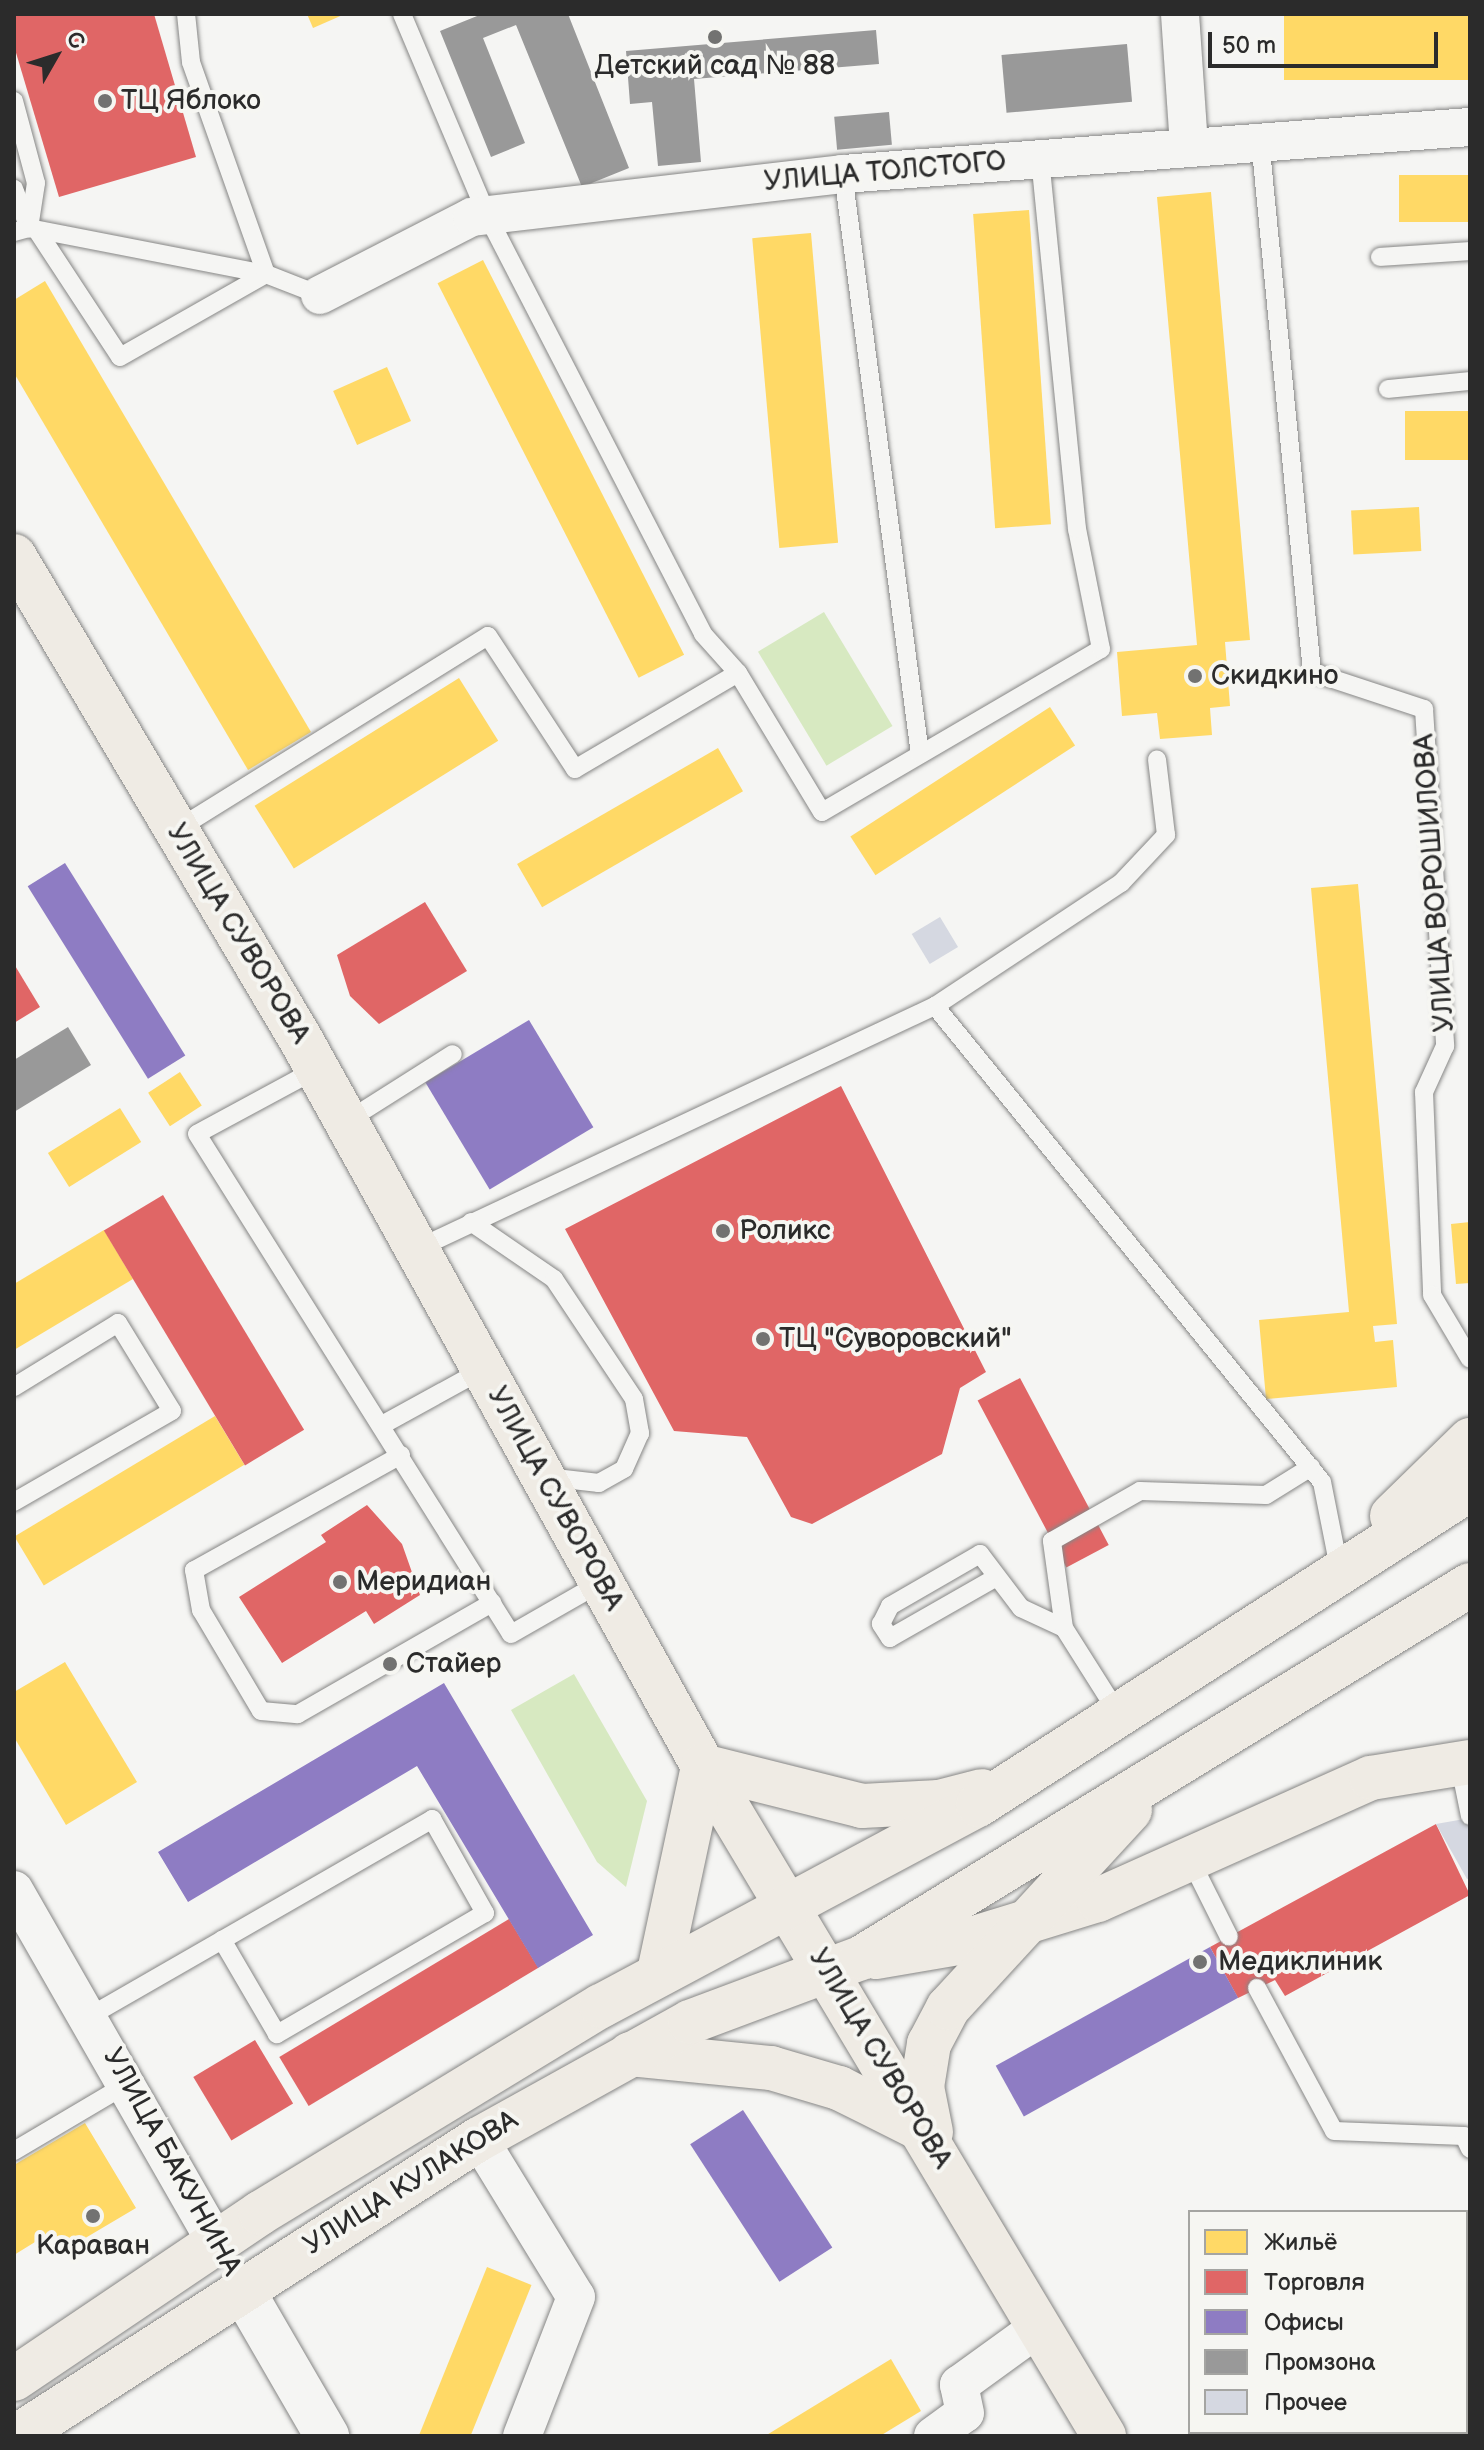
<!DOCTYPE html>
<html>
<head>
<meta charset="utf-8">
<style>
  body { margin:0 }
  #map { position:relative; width:1484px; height:2450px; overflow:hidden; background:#f5f5f3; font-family:"Balsamiq Sans",sans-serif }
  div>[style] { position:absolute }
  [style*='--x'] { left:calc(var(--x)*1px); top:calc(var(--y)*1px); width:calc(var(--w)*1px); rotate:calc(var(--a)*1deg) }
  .green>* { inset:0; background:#d7e9c1; transform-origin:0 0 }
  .homes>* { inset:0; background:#ffd966; transform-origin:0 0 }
  .shops>* { inset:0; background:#e06666; transform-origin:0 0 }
  .offices>* { inset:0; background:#8e7cc3; transform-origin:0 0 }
  .industry>* { inset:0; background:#999; transform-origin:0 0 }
  .building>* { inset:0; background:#d5d8e1; transform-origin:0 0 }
  .roads { filter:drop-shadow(0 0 2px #868685) drop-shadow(0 0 2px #868685) }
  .lane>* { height:18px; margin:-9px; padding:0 9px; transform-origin:9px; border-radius:9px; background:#f5f5f3 }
  .street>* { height:38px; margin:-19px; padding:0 19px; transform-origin:19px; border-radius:19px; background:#f5f5f3 }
  .secondary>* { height:44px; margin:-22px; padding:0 22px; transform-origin:22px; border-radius:22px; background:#f5f5f3 }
  .primary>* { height:44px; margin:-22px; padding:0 22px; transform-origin:22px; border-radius:22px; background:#efebe4 }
  .dots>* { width:22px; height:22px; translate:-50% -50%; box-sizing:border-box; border:4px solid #f6f6f2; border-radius:50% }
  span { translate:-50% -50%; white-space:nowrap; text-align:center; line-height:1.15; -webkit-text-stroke:8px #f6f6f2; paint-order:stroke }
  .poi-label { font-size:28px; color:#2b2b2b }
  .left { translate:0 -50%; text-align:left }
  .street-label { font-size:28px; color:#2b2b2b }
  .frame { position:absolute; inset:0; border:16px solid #2b2b2b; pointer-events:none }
  .legend { position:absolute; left:1188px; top:2210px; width:280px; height:224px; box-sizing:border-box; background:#f6f6f2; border:2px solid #a5a5a2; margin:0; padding:10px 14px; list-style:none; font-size:24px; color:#2b2b2b }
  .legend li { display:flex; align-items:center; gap:16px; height:40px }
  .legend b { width:40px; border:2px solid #a5a5a2 }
  .north { position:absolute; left:16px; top:16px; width:80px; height:80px; -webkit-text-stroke:6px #f6f6f2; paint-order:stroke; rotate:51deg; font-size:22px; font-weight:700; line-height:32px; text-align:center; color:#2b2b2b }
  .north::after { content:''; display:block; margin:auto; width:28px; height:36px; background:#2b2b2b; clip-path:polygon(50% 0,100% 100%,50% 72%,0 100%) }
  .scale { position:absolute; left:1208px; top:32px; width:230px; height:36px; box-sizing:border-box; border:4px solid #2b2b2b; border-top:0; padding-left:10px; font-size:24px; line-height:28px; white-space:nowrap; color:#2b2b2b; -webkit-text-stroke:6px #f6f6f2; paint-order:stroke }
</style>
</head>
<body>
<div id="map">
  <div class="green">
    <div style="left:824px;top:612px;width:133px;height:77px;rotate:59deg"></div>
    <div style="clip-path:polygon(574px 1674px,647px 1801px,626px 1887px,597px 1862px,511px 1710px)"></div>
  </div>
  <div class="homes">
    <div style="clip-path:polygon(307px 14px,345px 14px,313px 28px)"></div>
    <div style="left:1470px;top:14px;width:66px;height:186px;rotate:90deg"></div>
    <div style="left:1470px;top:175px;width:47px;height:71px;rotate:90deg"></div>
    <div style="clip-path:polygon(1211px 192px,1250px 640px,1225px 642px,1230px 706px,1210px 708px,1212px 735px,1160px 739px,1157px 713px,1122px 716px,1117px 652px,1197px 645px,1157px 197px)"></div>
    <div style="left:1029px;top:210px;width:315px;height:56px;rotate:86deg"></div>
    <div style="left:811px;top:233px;width:311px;height:59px;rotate:85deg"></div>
    <div style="left:483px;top:260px;width:443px;height:51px;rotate:63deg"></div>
    <div style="clip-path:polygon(45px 281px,311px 732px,248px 770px,14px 373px,14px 300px)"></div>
    <div style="left:387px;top:367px;width:59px;height:59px;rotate:66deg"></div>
    <div style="left:1470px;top:411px;width:49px;height:65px;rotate:90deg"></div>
    <div style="left:1419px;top:507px;width:44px;height:68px;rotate:87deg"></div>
    <div style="left:459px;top:678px;width:74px;height:241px;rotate:58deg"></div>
    <div style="left:1050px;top:707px;width:46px;height:238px;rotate:57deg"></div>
    <div style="left:718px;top:748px;width:50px;height:232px;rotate:60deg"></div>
    <div style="clip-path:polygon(1358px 884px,1397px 1324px,1373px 1326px,1375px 1342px,1393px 1340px,1397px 1387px,1266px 1399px,1259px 1320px,1349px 1312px,1311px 888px)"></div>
    <div style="left:180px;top:1072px;width:40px;height:38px;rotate:57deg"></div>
    <div style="left:120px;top:1108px;width:40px;height:85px;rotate:58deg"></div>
    <div style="clip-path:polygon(1470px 1222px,1470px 1283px,1456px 1284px,1451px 1224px)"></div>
    <div style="clip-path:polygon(104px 1230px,133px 1279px,14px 1350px,14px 1284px)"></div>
    <div style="left:215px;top:1416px;width:57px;height:234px;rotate:59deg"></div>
    <div style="clip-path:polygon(65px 1662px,137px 1782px,66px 1825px,14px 1737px,14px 1692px)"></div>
    <div style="clip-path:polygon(85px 2123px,136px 2208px,60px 2253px,48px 2234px,14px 2255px,14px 2165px)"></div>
    <div style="left:487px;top:2267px;width:48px;height:182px;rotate:22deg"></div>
    <div style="clip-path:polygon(891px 2359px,921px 2411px,880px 2436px,765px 2436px)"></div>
  </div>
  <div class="shops">
    <div style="clip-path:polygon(14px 14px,154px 14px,196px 157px,59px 197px,14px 46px)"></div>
    <div style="clip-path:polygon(425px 902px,467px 971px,379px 1024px,350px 996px,337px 955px)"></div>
    <div style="clip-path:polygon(14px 964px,40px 1007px,14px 1023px)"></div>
    <div style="clip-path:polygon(841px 1086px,986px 1372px,960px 1388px,942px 1454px,812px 1524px,791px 1517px,747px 1437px,674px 1431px,565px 1229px)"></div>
    <div style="left:163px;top:1195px;width:274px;height:69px;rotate:59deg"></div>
    <div style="left:1020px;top:1378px;width:189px;height:48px;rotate:62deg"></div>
    <div style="clip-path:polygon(367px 1505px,402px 1544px,420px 1595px,374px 1624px,366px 1611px,282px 1663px,239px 1597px,326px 1542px,321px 1535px)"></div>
    <div style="clip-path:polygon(1436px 1824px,1470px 1895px,1285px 1996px,1275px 1980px,1238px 1998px,1210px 1947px)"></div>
    <div style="left:509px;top:1919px;width:57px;height:268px;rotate:59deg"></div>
    <div style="left:255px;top:2040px;width:74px;height:72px;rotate:59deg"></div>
  </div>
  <div class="offices">
    <div style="left:65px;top:863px;width:227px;height:44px;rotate:58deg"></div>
    <div style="left:529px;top:1020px;width:125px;height:121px;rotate:59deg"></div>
    <div style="clip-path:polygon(444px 1683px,593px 1935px,538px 1968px,417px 1766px,188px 1902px,158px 1852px)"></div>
    <div style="left:1210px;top:1947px;width:58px;height:245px;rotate:61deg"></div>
    <div style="left:743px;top:2110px;width:164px;height:63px;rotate:57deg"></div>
  </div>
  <div class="industry">
    <div style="clip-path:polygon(482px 14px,568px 14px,629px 168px,582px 187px,516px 25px,483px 38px,525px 143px,491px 157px,440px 31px)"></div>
    <div style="clip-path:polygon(876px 30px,879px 64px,694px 79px,701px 162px,658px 166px,652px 102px,630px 104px,626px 51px)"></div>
    <div style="left:1127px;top:44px;width:58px;height:126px;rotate:85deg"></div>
    <div style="left:889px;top:112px;width:33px;height:55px;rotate:85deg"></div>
    <div style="clip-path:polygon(68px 1027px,91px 1065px,14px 1112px,14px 1060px)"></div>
  </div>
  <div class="building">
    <div style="left:940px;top:917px;width:35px;height:33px;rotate:59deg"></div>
    <div style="clip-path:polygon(1470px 1818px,1470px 1878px,1467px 1879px,1436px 1824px)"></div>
  </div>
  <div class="roads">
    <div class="lane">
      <div style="--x:402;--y:14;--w:218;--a:67.1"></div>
      <div style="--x:487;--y:215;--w:471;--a:62.7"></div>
      <div style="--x:703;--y:634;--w:52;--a:48.1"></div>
      <div style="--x:738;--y:673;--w:162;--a:58.9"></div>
      <div style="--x:822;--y:812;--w:323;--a:-30.3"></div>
      <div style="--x:1101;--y:649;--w:122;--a:-101.3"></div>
      <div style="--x:1077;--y:529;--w:373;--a:-95.7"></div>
      <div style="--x:14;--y:101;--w:85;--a:75"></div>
      <div style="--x:36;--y:183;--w:46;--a:98.8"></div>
      <div style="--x:29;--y:228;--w:42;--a:-111"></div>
      <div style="--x:1260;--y:140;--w:535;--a:84.42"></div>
      <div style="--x:1312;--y:672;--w:118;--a:18.3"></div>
      <div style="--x:1424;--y:709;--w:338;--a:86.4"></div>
      <div style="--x:1445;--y:1046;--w:51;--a:114.5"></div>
      <div style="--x:1424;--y:1092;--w:203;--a:87.7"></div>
      <div style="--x:1432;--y:1295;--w:74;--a:59.3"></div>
      <div style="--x:843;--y:174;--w:585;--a:82.44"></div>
      <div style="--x:14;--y:232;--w:16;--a:-15"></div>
      <div style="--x:29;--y:228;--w:241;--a:11"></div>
      <div style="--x:266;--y:274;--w:58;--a:21.3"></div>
      <div style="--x:38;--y:232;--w:149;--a:56.7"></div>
      <div style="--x:120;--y:357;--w:168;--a:-29.6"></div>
      <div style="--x:266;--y:274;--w:225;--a:-109.5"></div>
      <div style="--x:191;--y:62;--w:48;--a:-95.9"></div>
      <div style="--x:1380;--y:257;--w:90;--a:-3.8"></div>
      <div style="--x:1388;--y:389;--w:82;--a:-5.6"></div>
      <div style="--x:176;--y:830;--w:367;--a:-31.9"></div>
      <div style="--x:488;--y:636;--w:159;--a:56.8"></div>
      <div style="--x:575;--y:769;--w:189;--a:-30.5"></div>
      <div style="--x:935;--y:1006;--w:223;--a:-33.5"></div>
      <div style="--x:1121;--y:883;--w:66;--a:-46.8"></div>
      <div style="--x:1166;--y:835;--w:76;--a:-96.8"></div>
      <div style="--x:317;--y:1069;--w:136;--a:151.6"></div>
      <div style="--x:197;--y:1134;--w:590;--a:57.87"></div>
      <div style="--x:511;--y:1634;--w:103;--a:-29.8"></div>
      <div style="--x:347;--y:1121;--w:125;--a:-32.3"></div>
      <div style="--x:471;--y:1222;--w:101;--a:34.5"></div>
      <div style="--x:554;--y:1279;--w:144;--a:56.3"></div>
      <div style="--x:634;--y:1399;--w:35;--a:80"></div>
      <div style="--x:640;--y:1433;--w:39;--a:114"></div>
      <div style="--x:624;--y:1469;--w:29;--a:151"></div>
      <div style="--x:599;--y:1483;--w:53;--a:-173.5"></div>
      <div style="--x:419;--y:1248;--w:570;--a:-25.13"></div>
      <div style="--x:935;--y:1006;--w:613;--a:50.89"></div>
      <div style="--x:1322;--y:1482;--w:88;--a:78.8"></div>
      <div style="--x:14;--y:1387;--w:122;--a:-31.6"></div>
      <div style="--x:118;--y:1323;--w:103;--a:58.5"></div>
      <div style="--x:172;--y:1411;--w:182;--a:150.1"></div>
      <div style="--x:382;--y:1425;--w:116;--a:-28.8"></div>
      <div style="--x:401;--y:1455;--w:237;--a:150.9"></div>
      <div style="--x:194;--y:1570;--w:41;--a:80.1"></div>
      <div style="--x:201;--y:1610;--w:117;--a:59.3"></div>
      <div style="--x:261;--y:1711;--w:37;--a:5"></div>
      <div style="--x:298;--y:1714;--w:224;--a:-29.8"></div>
      <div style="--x:995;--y:1578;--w:121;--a:150.3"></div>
      <div style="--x:890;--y:1638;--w:17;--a:-123"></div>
      <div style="--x:881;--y:1624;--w:20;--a:-63"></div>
      <div style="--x:890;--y:1606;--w:104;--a:-30"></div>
      <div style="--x:980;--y:1554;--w:68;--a:52.8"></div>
      <div style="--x:1021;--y:1608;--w:47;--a:24.9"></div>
      <div style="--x:1064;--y:1628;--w:103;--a:57.7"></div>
      <div style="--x:1064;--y:1628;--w:88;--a:-97.9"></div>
      <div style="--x:1052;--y:1541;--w:101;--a:-29.6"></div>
      <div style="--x:1140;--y:1491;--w:126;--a:1.8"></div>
      <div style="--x:1266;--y:1495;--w:53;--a:-31.9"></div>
      <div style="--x:1459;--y:1762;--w:55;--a:78.5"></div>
      <div style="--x:1189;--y:1857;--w:89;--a:63.4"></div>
      <div style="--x:1257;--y:1988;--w:162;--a:61.7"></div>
      <div style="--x:1334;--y:2131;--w:130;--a:2.2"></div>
      <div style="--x:1464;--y:2136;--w:14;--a:65"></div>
      <div style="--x:90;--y:2016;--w:395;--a:-29.9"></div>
      <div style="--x:432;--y:1819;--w:108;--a:60.6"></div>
      <div style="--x:485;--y:1913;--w:241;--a:149.8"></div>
      <div style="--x:277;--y:2034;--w:109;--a:-120.3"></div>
      <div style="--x:14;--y:2151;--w:134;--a:-30.6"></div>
    </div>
    <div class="street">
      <div style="--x:1180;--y:14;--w:131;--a:86.1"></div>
      <div style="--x:320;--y:295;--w:171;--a:-27.2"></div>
      <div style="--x:472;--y:217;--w:373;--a:-6.6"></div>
      <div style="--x:843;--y:174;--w:629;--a:-4.29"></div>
      <div style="--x:14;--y:1890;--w:407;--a:60.2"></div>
      <div style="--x:479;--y:2139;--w:185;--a:58.5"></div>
      <div style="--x:576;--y:2297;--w:149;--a:111.2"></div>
      <div style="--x:933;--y:2436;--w:39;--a:-36"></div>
      <div style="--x:965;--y:2413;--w:29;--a:-102"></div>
      <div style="--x:959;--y:2385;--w:99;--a:-35.9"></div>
    </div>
    <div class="secondary">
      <div style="--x:243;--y:2291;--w:168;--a:59.9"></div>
    </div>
    <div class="primary">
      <div style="--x:14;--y:556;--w:560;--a:59.32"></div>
      <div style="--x:300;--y:1038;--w:832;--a:61.03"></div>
      <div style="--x:703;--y:1766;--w:781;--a:59.1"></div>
      <div style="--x:1392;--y:1516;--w:109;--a:-44.3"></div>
      <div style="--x:876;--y:1957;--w:83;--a:-9.7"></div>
      <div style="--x:958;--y:1943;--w:146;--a:-17.1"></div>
      <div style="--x:1098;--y:1900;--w:299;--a:-24.1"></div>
      <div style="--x:1371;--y:1778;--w:100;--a:-9.2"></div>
      <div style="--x:659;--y:1972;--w:211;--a:-77.9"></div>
      <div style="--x:703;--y:1766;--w:164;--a:14.1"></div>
      <div style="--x:862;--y:1806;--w:77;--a:-3"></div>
      <div style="--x:939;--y:1802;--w:44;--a:-14.3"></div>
      <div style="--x:630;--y:2054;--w:142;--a:5.7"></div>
      <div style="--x:771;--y:2068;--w:71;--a:16.4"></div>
      <div style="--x:839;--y:2088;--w:89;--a:26.6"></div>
      <div style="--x:931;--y:2132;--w:46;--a:-101.3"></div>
      <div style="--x:922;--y:2087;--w:44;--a:-80.8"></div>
      <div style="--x:929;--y:2044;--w:41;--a:-62.2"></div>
      <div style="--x:948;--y:2008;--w:269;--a:-47.4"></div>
      <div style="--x:14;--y:2379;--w:297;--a:-34"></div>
      <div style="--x:260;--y:2213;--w:399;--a:-31.3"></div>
      <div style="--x:601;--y:2006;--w:427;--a:-28.1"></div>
      <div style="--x:978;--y:1805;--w:585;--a:-32.71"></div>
      <div style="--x:17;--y:2436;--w:549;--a:-32.74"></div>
      <div style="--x:479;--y:2139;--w:241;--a:-29"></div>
      <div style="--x:690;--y:2022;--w:183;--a:-20.5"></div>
      <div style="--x:861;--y:1958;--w:714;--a:-31.49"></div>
    </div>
  </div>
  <div class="dots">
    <div style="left:715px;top:37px;background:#727271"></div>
    <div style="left:105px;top:101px;background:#727271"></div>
    <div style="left:1195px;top:676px;background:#727271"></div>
    <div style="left:723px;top:1231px;background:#727271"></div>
    <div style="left:763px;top:1339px;background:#727271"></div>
    <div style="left:340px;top:1582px;background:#727271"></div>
    <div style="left:390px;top:1664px;background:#727271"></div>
    <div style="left:1200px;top:1962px;background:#727271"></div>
    <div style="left:93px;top:2216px;background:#727271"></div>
  </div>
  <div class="poi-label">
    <span style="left:715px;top:66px">Детский сад № 88</span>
    <span class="left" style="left:121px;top:101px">ТЦ Яблоко</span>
    <span class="left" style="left:1211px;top:676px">Скидкино</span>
    <span class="left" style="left:739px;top:1231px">Роликс</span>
    <span class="left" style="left:779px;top:1339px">ТЦ "Суворовский"</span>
    <span class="left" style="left:356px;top:1582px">Меридиан</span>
    <span class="left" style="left:406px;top:1664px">Стайер</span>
    <span class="left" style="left:1218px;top:1962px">Медиклиник</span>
    <span style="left:93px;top:2246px">Караван</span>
  </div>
  <div class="street-label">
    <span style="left:885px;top:172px;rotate:-5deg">УЛИЦА ТОЛСТОГО</span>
    <span style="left:1435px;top:883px;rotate:-94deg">УЛИЦА ВОРОШИЛОВА</span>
    <span style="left:238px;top:934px;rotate:59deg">УЛИЦА СУВОРОВА</span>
    <span style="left:555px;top:1499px;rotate:61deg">УЛИЦА СУВОРОВА</span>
    <span style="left:880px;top:2059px;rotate:59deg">УЛИЦА СУВОРОВА</span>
    <span style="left:172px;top:2162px;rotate:61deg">УЛИЦА БАКУНИНА</span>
    <span style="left:411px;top:2183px;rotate:-32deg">УЛИЦА КУЛАКОВА</span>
  </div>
  <div class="frame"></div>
  <ul class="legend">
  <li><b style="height:22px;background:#ffd966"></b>Жильё</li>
  <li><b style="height:22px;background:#e06666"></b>Торговля</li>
  <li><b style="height:22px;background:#8e7cc3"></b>Офисы</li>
  <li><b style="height:22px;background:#999"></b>Промзона</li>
  <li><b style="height:22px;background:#d5d8e1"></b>Прочее</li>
  </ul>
  <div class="north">С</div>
  <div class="scale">50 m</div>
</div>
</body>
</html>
